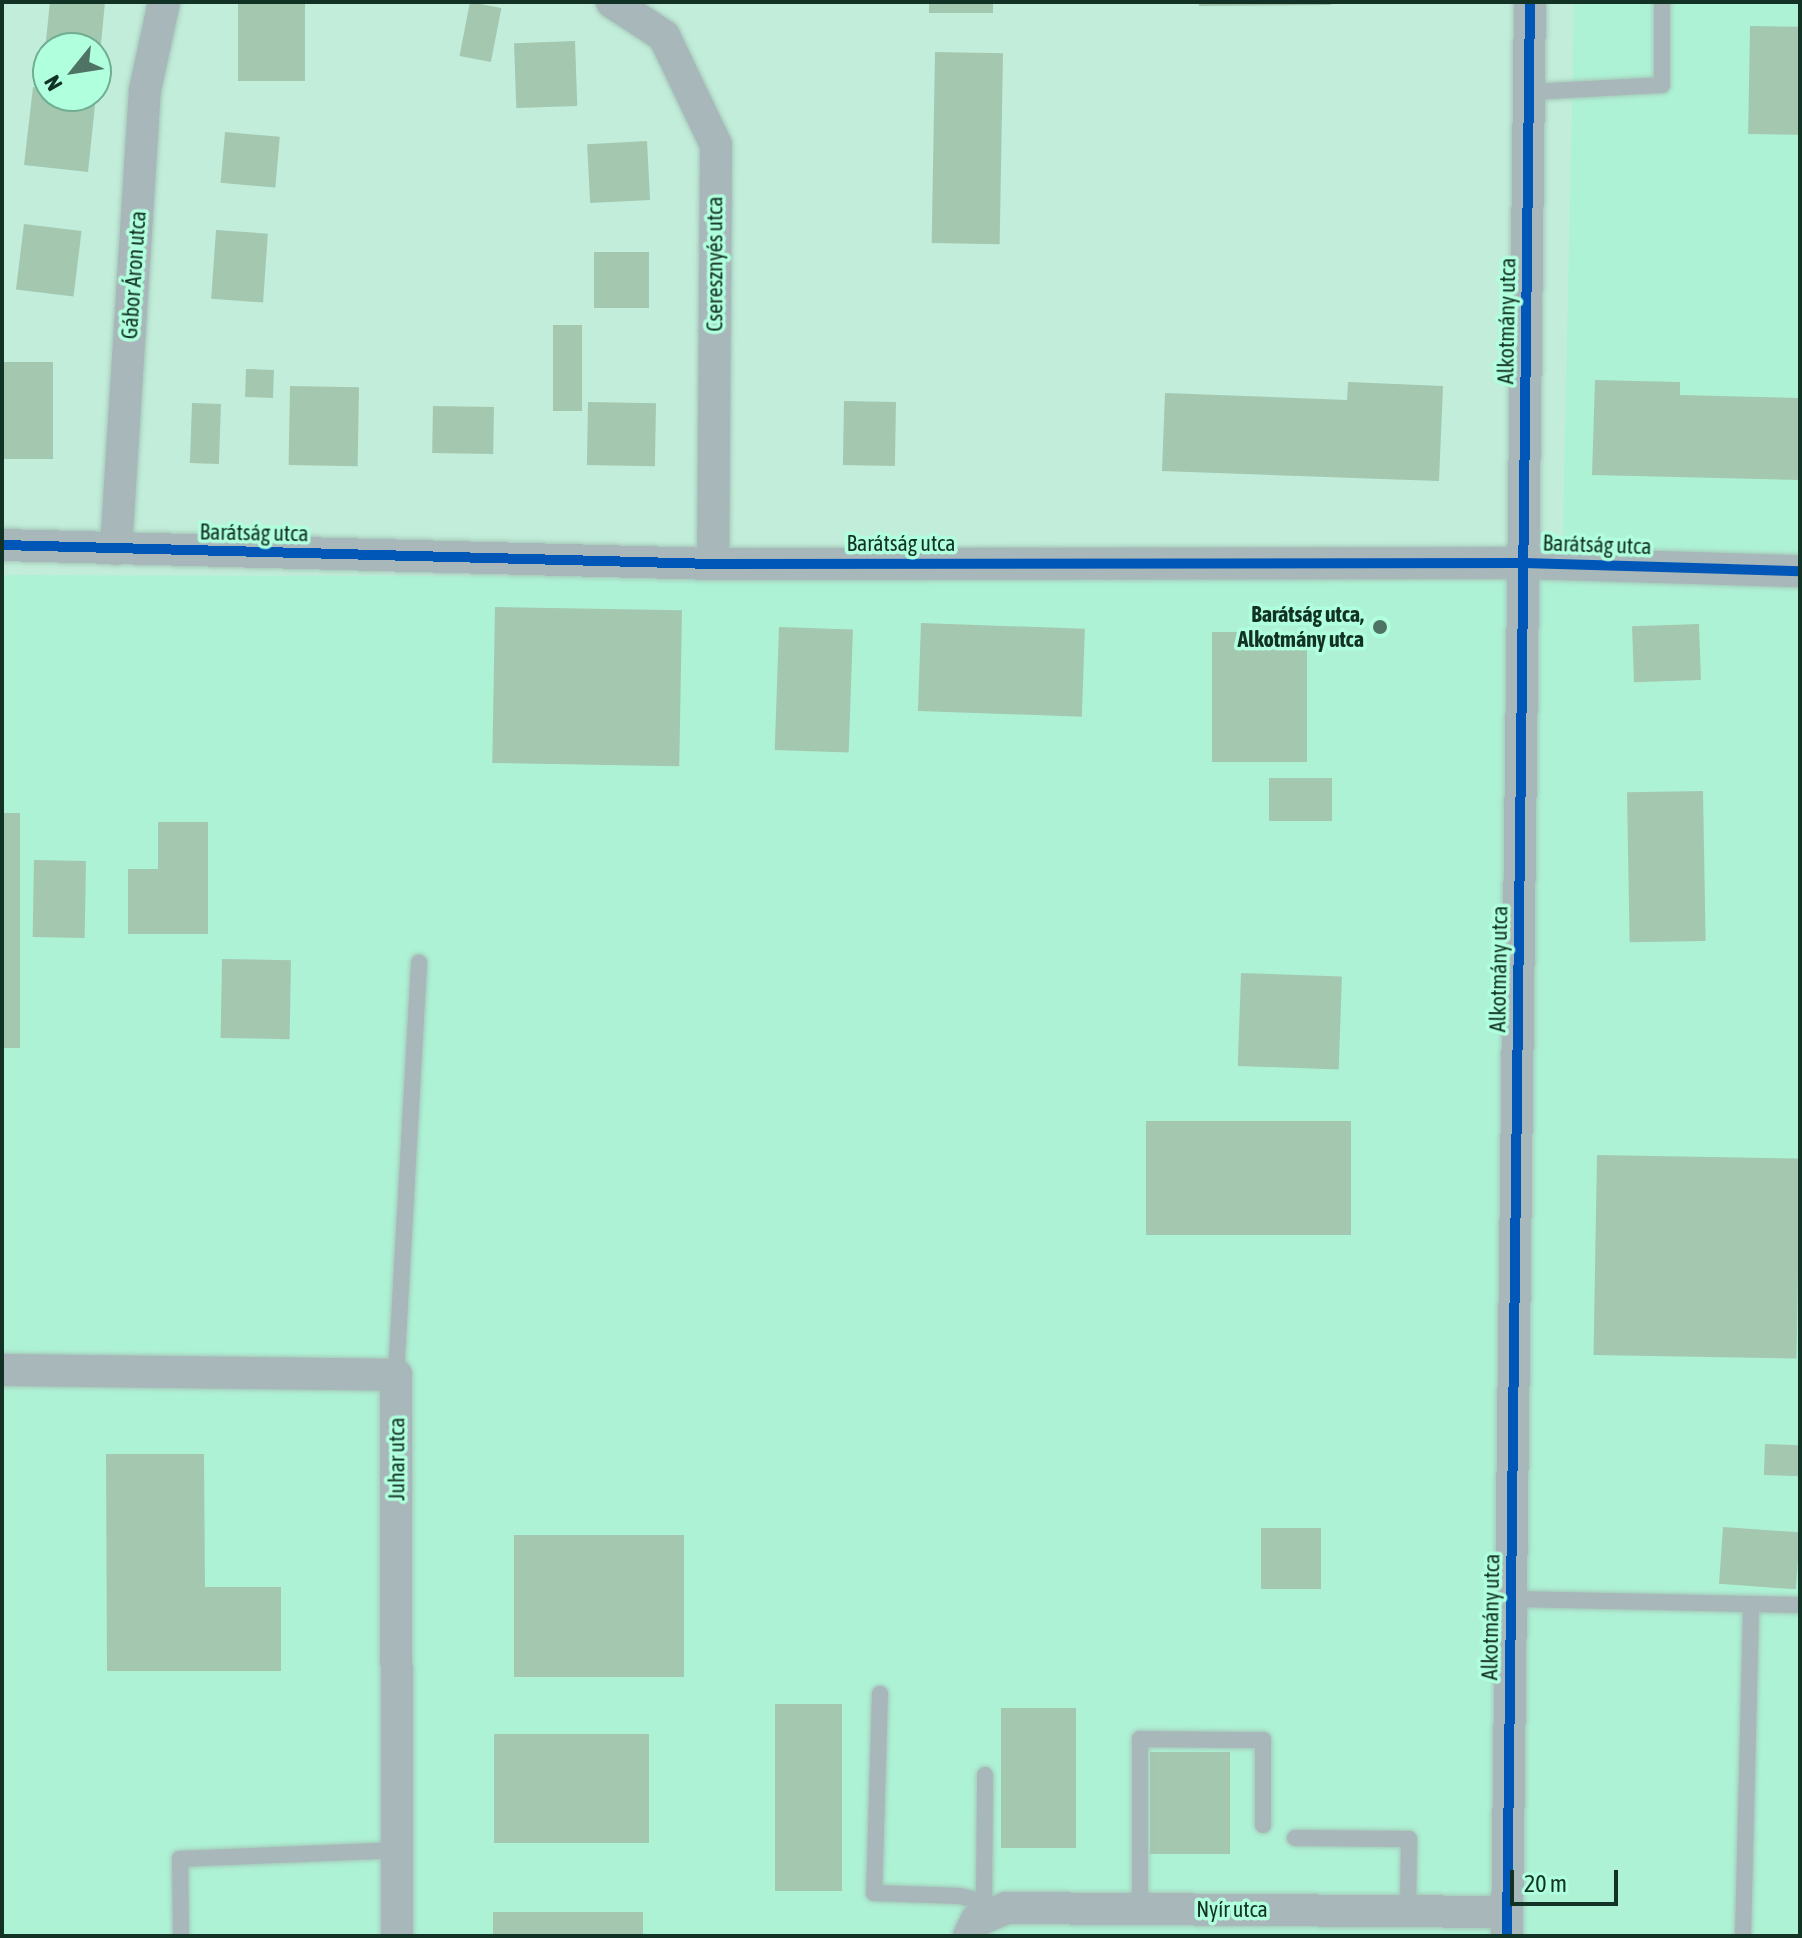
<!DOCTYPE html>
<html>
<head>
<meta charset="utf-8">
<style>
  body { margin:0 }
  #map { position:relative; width:1802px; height:1938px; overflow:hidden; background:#c2edda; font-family:"Asap Condensed",sans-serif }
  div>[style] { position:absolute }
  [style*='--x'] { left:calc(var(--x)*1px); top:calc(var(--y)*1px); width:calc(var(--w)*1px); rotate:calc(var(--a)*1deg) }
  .built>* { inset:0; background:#aef2d6 }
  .building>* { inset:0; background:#a4c7b0; transform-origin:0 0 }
  .roads { filter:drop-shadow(0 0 2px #a5c8b9) drop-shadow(0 0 2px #a5c8b9) }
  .lane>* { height:16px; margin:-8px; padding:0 8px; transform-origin:8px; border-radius:8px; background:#a8b7b9 }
  .street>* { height:32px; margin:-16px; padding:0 16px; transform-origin:16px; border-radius:16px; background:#a8b7b9 }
  .cycleway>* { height:10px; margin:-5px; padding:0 5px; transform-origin:5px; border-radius:5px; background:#0057b8 }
  .dots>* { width:22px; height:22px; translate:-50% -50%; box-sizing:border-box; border:4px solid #b0ffdd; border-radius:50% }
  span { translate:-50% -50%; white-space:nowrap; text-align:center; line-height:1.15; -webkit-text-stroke:7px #b0ffdd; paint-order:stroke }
  .street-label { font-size:22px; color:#113225 }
  .poi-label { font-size:22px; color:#113225; font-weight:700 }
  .right { translate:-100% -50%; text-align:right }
  .frame { position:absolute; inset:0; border:4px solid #113225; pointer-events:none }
  .north { position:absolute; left:32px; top:32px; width:80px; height:80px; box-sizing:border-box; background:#b0ffdd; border:2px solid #70ad93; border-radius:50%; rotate:240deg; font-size:22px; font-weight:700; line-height:32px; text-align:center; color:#113225 }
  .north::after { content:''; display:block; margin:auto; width:28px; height:36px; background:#4f7364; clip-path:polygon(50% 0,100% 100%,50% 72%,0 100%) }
  .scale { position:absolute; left:1510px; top:1870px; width:108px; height:36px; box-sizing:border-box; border:4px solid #113225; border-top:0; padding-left:10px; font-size:24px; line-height:28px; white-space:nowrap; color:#113225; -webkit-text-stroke:6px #b0ffdd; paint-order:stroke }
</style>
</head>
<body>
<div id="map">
  <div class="built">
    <div style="clip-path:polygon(1574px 2px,1800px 2px,1800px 1936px,2px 1936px,2px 575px,1562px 578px)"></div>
  </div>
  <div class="building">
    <div style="clip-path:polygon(50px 2px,105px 2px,99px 65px,96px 48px,48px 48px,44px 59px)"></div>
    <div style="left:238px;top:2px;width:67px;height:79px"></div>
    <div style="left:470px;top:2px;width:32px;height:55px;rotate:11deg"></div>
    <div style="left:929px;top:2px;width:64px;height:11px"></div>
    <div style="clip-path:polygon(1199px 2px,1331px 2px,1331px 5px,1199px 6px)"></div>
    <div style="left:1750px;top:26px;width:50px;height:108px;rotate:1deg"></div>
    <div style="left:575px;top:41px;width:65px;height:61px;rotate:88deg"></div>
    <div style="left:935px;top:52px;width:68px;height:191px;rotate:1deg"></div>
    <div style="clip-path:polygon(33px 87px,48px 88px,48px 96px,96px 96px,88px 172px,24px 165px)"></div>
    <div style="left:225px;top:132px;width:55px;height:51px;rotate:5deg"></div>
    <div style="left:647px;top:141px;width:59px;height:60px;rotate:87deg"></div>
    <div style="left:24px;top:224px;width:58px;height:66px;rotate:7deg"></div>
    <div style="left:216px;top:230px;width:52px;height:69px;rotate:4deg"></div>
    <div style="left:594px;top:252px;width:55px;height:56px"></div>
    <div style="left:553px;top:325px;width:29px;height:86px"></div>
    <div style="left:2px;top:362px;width:51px;height:97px"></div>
    <div style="left:246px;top:369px;width:28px;height:28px;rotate:2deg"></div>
    <div style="clip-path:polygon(1595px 380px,1680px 382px,1680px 395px,1800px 398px,1800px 480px,1592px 475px)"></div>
    <div style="clip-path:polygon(1348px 382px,1443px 386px,1439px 481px,1162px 471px,1165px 393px,1347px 400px)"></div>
    <div style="left:290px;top:386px;width:69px;height:79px;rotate:1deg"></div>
    <div style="left:844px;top:401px;width:52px;height:64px;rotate:1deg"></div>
    <div style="left:588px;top:402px;width:68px;height:63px;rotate:1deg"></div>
    <div style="left:192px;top:403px;width:29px;height:60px;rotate:2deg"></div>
    <div style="left:433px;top:406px;width:61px;height:47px;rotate:1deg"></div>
    <div style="left:495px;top:607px;width:187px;height:156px;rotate:1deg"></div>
    <div style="left:921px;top:623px;width:164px;height:88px;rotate:2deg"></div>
    <div style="left:1699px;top:624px;width:56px;height:67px;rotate:88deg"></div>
    <div style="left:779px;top:627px;width:74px;height:123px;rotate:2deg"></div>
    <div style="left:1212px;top:632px;width:95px;height:130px"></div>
    <div style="left:1332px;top:778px;width:43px;height:63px;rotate:90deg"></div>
    <div style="left:1703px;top:791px;width:150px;height:76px;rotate:89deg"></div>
    <div style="left:2px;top:813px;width:18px;height:235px"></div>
    <div style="clip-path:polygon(158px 822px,208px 822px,208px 934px,128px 934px,128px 869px,158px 869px)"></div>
    <div style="left:34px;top:860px;width:52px;height:77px;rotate:1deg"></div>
    <div style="left:222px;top:959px;width:69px;height:79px;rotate:1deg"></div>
    <div style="left:1241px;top:973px;width:101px;height:93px;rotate:2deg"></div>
    <div style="left:1146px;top:1121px;width:205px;height:114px"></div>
    <div style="left:1597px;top:1155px;width:203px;height:200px;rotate:1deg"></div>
    <div style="left:1765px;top:1444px;width:35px;height:31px;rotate:2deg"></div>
    <div style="clip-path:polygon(106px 1454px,204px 1454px,205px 1587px,281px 1587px,281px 1671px,107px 1671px)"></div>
    <div style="left:1723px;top:1527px;width:77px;height:57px;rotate:4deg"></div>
    <div style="left:1321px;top:1528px;width:61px;height:60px;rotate:90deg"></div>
    <div style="left:514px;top:1535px;width:170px;height:142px"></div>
    <div style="left:775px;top:1704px;width:67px;height:187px"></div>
    <div style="left:1001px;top:1708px;width:75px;height:140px"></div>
    <div style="left:494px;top:1734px;width:155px;height:109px"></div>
    <div style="left:1150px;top:1752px;width:80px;height:102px"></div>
    <div style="left:493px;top:1912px;width:150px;height:24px"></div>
  </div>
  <div class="roads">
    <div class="lane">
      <div style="--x:1529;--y:92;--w:133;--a:-3"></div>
      <div style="--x:1662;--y:85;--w:83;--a:-90"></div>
      <div style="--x:396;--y:1375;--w:413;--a:-86.8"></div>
      <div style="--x:1511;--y:1599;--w:289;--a:1.2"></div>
      <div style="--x:880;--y:1694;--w:199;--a:91.7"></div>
      <div style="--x:874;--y:1893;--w:86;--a:2"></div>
      <div style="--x:960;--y:1896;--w:42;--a:13.7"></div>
      <div style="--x:1295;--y:1838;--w:114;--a:0.5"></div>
      <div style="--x:1409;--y:1839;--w:72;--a:90.8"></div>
      <div style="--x:984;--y:1902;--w:127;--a:-89.5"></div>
      <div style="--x:1140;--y:1909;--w:170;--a:-90"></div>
      <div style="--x:1140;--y:1739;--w:123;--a:0.5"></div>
      <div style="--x:1263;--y:1740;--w:85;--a:90"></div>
      <div style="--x:181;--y:1936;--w:77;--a:-90.7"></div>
      <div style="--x:180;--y:1859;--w:220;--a:-2.3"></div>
      <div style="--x:1743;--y:1936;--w:332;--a:-88.6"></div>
    </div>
    <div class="street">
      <div style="--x:612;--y:2;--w:62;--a:33.2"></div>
      <div style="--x:664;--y:36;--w:121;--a:64.5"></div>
      <div style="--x:716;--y:145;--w:419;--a:90.4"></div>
      <div style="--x:2;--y:545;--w:711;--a:1.53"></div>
      <div style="--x:713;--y:564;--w:811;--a:-0.07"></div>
      <div style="--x:1524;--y:563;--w:276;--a:1.7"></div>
      <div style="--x:116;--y:549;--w:460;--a:-86.4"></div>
      <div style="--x:145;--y:90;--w:90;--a:-77.8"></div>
      <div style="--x:2;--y:1370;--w:394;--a:0.7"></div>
      <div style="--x:396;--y:1375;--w:561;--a:89.9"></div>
      <div style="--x:969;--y:1936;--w:17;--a:-65"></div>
      <div style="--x:976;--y:1921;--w:33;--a:-23"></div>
      <div style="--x:1006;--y:1908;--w:501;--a:0.46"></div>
      <div style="--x:1507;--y:1936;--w:1934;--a:-89.32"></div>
    </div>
  </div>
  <div class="cycleway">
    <div style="--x:2;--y:545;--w:711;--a:1.53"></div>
    <div style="--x:713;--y:564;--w:811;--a:-0.07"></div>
    <div style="--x:1524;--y:563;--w:276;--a:1.7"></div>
    <div style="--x:1507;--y:1936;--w:1934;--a:-89.32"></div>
  </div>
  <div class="dots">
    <div style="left:1380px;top:627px;background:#4f7364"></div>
  </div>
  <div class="street-label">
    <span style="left:715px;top:264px;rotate:-90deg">Cseresznyés utca</span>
    <span style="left:134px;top:275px;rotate:-86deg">Gábor Áron utca</span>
    <span style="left:1507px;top:321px;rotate:-89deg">Alkotmány utca</span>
    <span style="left:254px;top:533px;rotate:1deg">Barátság utca</span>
    <span style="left:901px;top:544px">Barátság utca</span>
    <span style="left:1597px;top:545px;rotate:2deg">Barátság utca</span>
    <span style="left:1499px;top:969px;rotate:-89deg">Alkotmány utca</span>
    <span style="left:397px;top:1459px;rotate:-90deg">Juhar utca</span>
    <span style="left:1491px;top:1617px;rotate:-89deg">Alkotmány utca</span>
    <span style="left:1232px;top:1910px">Nyír utca</span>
  </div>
  <div class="poi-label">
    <span class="right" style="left:1364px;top:627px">Barátság utca,<br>Alkotmány utca</span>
  </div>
  <div class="frame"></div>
  <div class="north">N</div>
  <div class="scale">20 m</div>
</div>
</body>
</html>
